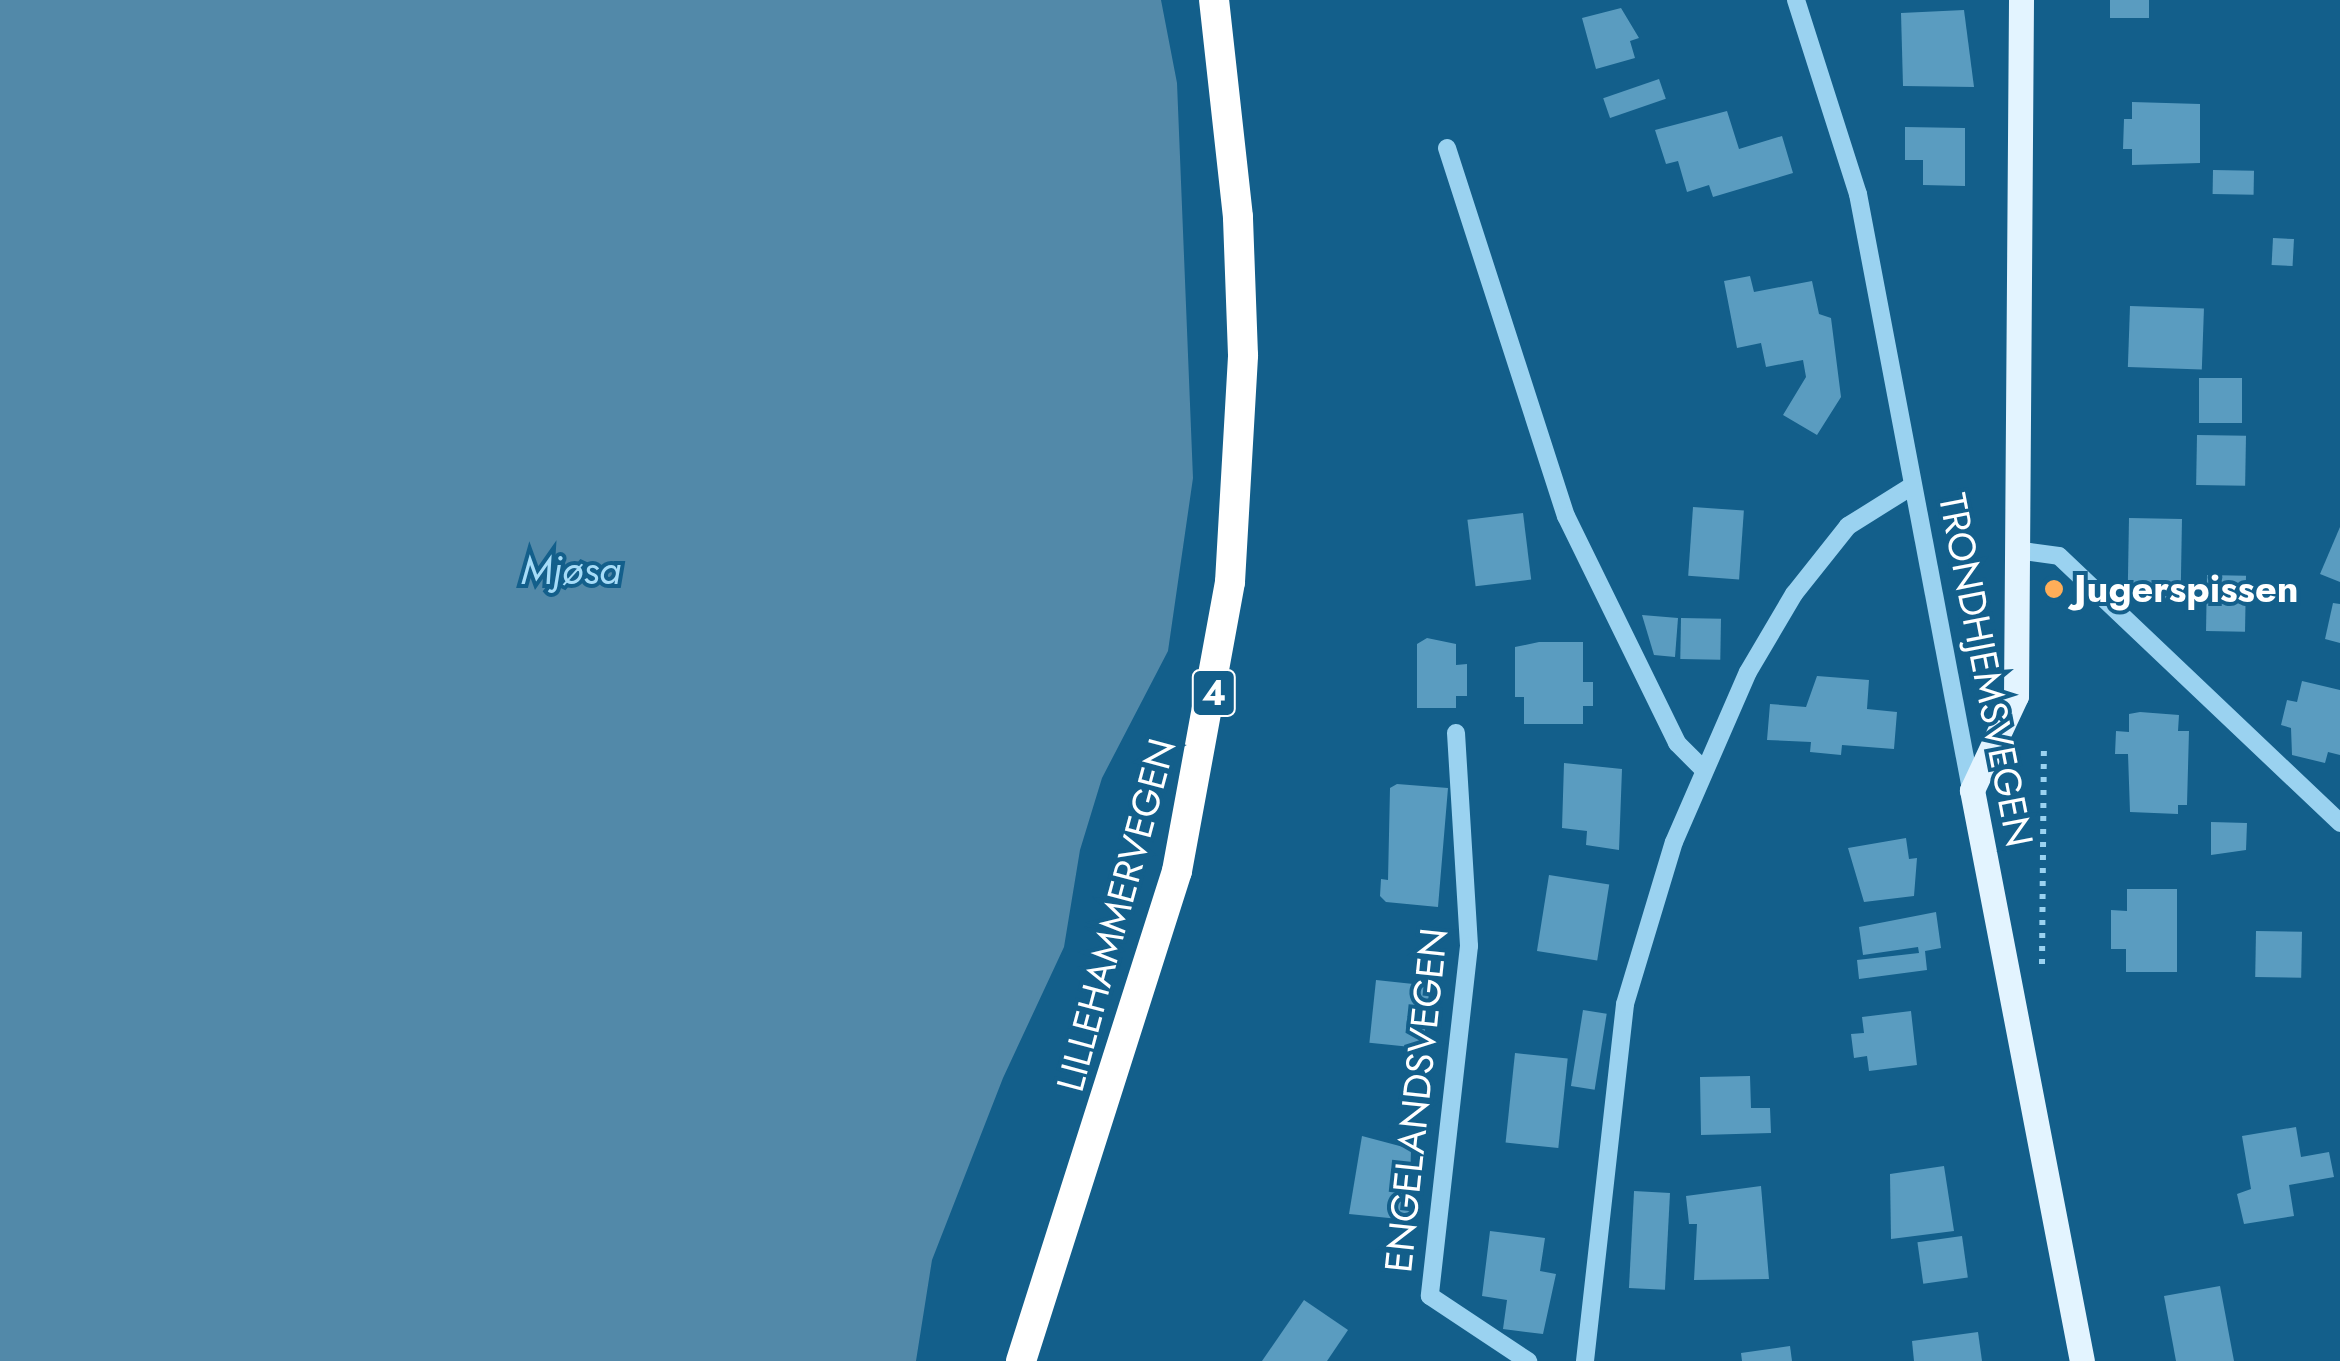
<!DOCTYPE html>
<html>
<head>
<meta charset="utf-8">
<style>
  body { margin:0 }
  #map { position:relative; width:2340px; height:1361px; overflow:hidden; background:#135f8b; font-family:Jost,sans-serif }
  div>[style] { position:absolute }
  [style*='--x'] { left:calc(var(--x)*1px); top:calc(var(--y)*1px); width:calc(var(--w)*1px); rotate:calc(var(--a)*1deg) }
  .water>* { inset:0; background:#5289a9 }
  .building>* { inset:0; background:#5a9cc0; transform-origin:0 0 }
  .path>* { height:6px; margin-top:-3px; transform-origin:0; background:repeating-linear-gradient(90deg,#9ad2f0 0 5px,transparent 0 13px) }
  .minor>* { height:18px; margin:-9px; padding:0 9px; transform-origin:9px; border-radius:9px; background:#9ad2f0 }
  .major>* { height:25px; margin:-12.5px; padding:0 12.5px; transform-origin:12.5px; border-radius:12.5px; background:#e3f4ff }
  .highway>* { height:30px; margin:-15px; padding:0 15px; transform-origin:15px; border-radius:15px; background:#fff }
  .dots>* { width:28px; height:28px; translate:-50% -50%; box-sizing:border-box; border:5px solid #135f8b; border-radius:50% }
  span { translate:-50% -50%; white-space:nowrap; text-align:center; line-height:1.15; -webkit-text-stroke:8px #135f8b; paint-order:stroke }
  .shield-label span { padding:2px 8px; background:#135f8b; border:2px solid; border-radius:8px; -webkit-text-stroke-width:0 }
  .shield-label { font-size:35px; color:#fff; font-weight:700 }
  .poi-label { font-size:38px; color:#fff; font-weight:700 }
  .left { translate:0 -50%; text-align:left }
  .street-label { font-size:38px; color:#fff }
  .water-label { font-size:40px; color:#a6dcf8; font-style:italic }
</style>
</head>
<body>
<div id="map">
  <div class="water">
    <div style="clip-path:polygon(0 0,1161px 0,1177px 83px,1193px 478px,1168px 651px,1102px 778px,1080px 850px,1064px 947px,1003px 1078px,932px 1260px,916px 1361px,0 1361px)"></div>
  </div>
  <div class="building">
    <div style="left:2110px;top:0;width:39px;height:18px"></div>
    <div style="clip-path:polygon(1621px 8px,1639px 38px,1630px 41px,1635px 58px,1596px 69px,1582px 18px)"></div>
    <div style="clip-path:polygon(1964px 10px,1974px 87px,1903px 86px,1901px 13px)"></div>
    <div style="left:1659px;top:79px;width:21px;height:59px;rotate:71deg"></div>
    <div style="clip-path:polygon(2132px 102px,2200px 104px,2200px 163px,2132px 165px,2132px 149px,2123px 149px,2124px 119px,2132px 119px)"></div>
    <div style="clip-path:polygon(1727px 111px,1739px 149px,1782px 136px,1793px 173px,1713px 197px,1709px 185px,1687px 192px,1678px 161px,1666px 164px,1655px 130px)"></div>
    <div style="clip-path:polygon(1905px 127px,1965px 128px,1965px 186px,1923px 185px,1923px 160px,1905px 160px)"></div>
    <div style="left:2213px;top:170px;width:41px;height:24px;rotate:1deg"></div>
    <div style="left:2273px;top:238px;width:21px;height:27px;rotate:3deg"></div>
    <div style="clip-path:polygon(1750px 276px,1754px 292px,1812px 281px,1819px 314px,1831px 318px,1841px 397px,1817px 435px,1783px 415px,1806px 377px,1803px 360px,1766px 367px,1761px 343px,1737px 348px,1724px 281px)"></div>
    <div style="left:2130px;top:306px;width:74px;height:61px;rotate:2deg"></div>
    <div style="left:2199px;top:378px;width:43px;height:45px"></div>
    <div style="left:2197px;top:435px;width:49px;height:50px;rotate:1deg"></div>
    <div style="left:1693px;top:507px;width:51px;height:69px;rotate:4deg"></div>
    <div style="left:1523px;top:513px;width:67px;height:56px;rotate:83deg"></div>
    <div style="left:2129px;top:518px;width:53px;height:81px;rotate:1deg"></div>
    <div style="clip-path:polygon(2340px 527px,2340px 582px,2320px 574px)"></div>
    <div style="left:2207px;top:575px;width:39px;height:56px;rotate:1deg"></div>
    <div style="clip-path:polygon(2333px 603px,2340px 604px,2340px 643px,2325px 639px)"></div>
    <div style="clip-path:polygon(1642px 615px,1678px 618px,1675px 657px,1654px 655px)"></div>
    <div style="left:1681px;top:618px;width:40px;height:41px;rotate:1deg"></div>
    <div style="clip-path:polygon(1427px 638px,1456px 644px,1456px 665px,1467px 664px,1467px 696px,1456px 696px,1456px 708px,1417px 708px,1417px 644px)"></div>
    <div style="clip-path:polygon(1539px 642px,1583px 642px,1583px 682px,1593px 682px,1593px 706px,1583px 706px,1583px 724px,1524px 724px,1524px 697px,1515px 697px,1515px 647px)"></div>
    <div style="clip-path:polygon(1817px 676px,1869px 680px,1867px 709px,1897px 712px,1894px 749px,1842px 745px,1841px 755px,1810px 752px,1811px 742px,1767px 740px,1770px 704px,1806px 707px)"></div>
    <div style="clip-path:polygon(2302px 681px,2340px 690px,2340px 755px,2328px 752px,2325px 763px,2292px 755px,2291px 728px,2281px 725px,2287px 700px,2297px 702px)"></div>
    <div style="clip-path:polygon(2140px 712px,2179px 715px,2178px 731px,2189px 731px,2187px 805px,2178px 805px,2178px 814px,2130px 812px,2128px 754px,2115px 754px,2116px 731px,2129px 732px,2129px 714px)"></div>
    <div style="clip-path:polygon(1564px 763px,1622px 769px,1619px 850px,1586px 845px,1587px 831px,1562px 828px)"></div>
    <div style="clip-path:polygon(1397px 784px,1448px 788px,1438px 907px,1386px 902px,1380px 896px,1381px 879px,1388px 880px,1390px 788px)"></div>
    <div style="clip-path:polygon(2211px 822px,2247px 823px,2246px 850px,2211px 855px)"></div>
    <div style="clip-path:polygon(1906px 838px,1909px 859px,1917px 858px,1914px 896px,1864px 902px,1848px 848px)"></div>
    <div style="left:1549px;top:875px;width:61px;height:77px;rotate:9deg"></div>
    <div style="clip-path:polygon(2127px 889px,2177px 889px,2177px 972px,2126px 972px,2126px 949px,2111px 949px,2111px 910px,2127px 911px)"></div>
    <div style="clip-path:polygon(1936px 912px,1941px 948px,1925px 951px,1927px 970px,1859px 979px,1857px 960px,1919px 953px,1918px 947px,1863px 955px,1859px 927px)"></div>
    <div style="left:2256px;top:931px;width:46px;height:46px;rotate:1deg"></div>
    <div style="left:1376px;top:980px;width:54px;height:63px;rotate:6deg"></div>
    <div style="left:1583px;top:1010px;width:24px;height:77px;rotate:9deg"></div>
    <div style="clip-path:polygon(1911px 1011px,1917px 1065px,1869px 1071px,1867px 1056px,1854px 1058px,1851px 1034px,1864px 1033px,1862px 1017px)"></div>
    <div style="left:1515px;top:1053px;width:53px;height:90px;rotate:6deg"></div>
    <div style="clip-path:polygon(1750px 1076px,1751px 1108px,1770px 1108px,1771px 1133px,1701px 1135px,1700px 1077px)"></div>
    <div style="clip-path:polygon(2296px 1127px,2301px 1157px,2329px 1152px,2334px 1177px,2289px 1185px,2294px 1216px,2244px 1224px,2237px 1194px,2251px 1189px,2242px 1136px)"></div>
    <div style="clip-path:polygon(1362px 1136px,1411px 1149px,1409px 1220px,1349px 1214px)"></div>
    <div style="clip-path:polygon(1944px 1166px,1954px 1231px,1891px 1239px,1890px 1174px)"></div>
    <div style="clip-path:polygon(1761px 1186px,1769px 1279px,1694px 1280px,1697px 1224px,1689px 1224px,1686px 1196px)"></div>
    <div style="left:1670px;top:1193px;width:97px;height:36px;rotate:93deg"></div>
    <div style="clip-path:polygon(1490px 1231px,1545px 1238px,1540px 1271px,1556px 1274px,1543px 1334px,1503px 1329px,1507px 1300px,1482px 1296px)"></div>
    <div style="left:1962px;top:1236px;width:42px;height:45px;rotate:82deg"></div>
    <div style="clip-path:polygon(2220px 1286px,2234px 1361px,2176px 1361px,2164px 1296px)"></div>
    <div style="clip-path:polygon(1304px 1300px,1348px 1330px,1327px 1361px,1262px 1361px)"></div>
    <div style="clip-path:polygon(1978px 1332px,1982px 1361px,1914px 1361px,1912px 1341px)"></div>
    <div style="clip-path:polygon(1790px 1346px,1792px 1361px,1742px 1361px,1741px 1353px)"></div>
  </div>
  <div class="path">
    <div style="--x:2042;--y:964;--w:219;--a:-89.5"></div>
  </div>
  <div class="minor">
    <div style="--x:1796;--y:0;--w:204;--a:72.3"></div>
    <div style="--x:1858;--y:194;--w:606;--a:79.25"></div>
    <div style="--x:1447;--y:148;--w:387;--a:72.1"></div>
    <div style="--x:1566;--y:516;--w:253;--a:63.9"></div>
    <div style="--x:1677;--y:743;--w:37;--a:45"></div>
    <div style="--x:2016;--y:550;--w:43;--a:7.9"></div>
    <div style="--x:2059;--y:556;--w:388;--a:43.5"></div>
    <div style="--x:1456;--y:733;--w:213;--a:86.5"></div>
    <div style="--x:1469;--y:946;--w:352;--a:96.4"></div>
    <div style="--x:1430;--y:1296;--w:118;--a:33.6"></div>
    <div style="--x:1585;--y:1361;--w:359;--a:-83.6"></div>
    <div style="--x:1625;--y:1004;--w:169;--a:-73.2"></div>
    <div style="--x:1674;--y:842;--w:185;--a:-66.5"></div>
    <div style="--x:1748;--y:672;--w:91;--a:-59.5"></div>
    <div style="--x:1794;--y:594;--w:87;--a:-51.5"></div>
    <div style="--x:1848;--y:526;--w:75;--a:-32"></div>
  </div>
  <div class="major">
    <div style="--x:2021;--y:0;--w:696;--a:90.41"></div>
    <div style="--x:2016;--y:696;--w:104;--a:115.1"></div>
    <div style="--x:1972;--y:790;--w:581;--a:79.1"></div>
  </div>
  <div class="highway">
    <div style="--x:1021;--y:1361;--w:514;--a:-72.34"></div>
    <div style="--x:1177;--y:871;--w:294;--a:-79.6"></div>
    <div style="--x:1230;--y:582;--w:227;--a:-86.7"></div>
    <div style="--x:1243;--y:355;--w:138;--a:-92.1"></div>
    <div style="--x:1238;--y:217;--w:218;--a:-96.3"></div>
  </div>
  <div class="dots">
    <div style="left:2054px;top:589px;background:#ffae59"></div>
  </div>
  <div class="shield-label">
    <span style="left:1214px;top:693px">4</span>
  </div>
  <div class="poi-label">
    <span class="left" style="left:2074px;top:589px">Jugerspissen</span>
  </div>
  <div class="street-label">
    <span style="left:1986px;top:670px;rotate:79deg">TRONDHJEMSVEGEN</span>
    <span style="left:1116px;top:915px;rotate:-75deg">LILLEHAMMERVEGEN</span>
    <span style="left:1416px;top:1100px;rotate:-84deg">ENGELANDSVEGEN</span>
  </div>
  <div class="water-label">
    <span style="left:571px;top:570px">Mjøsa</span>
  </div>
</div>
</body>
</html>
